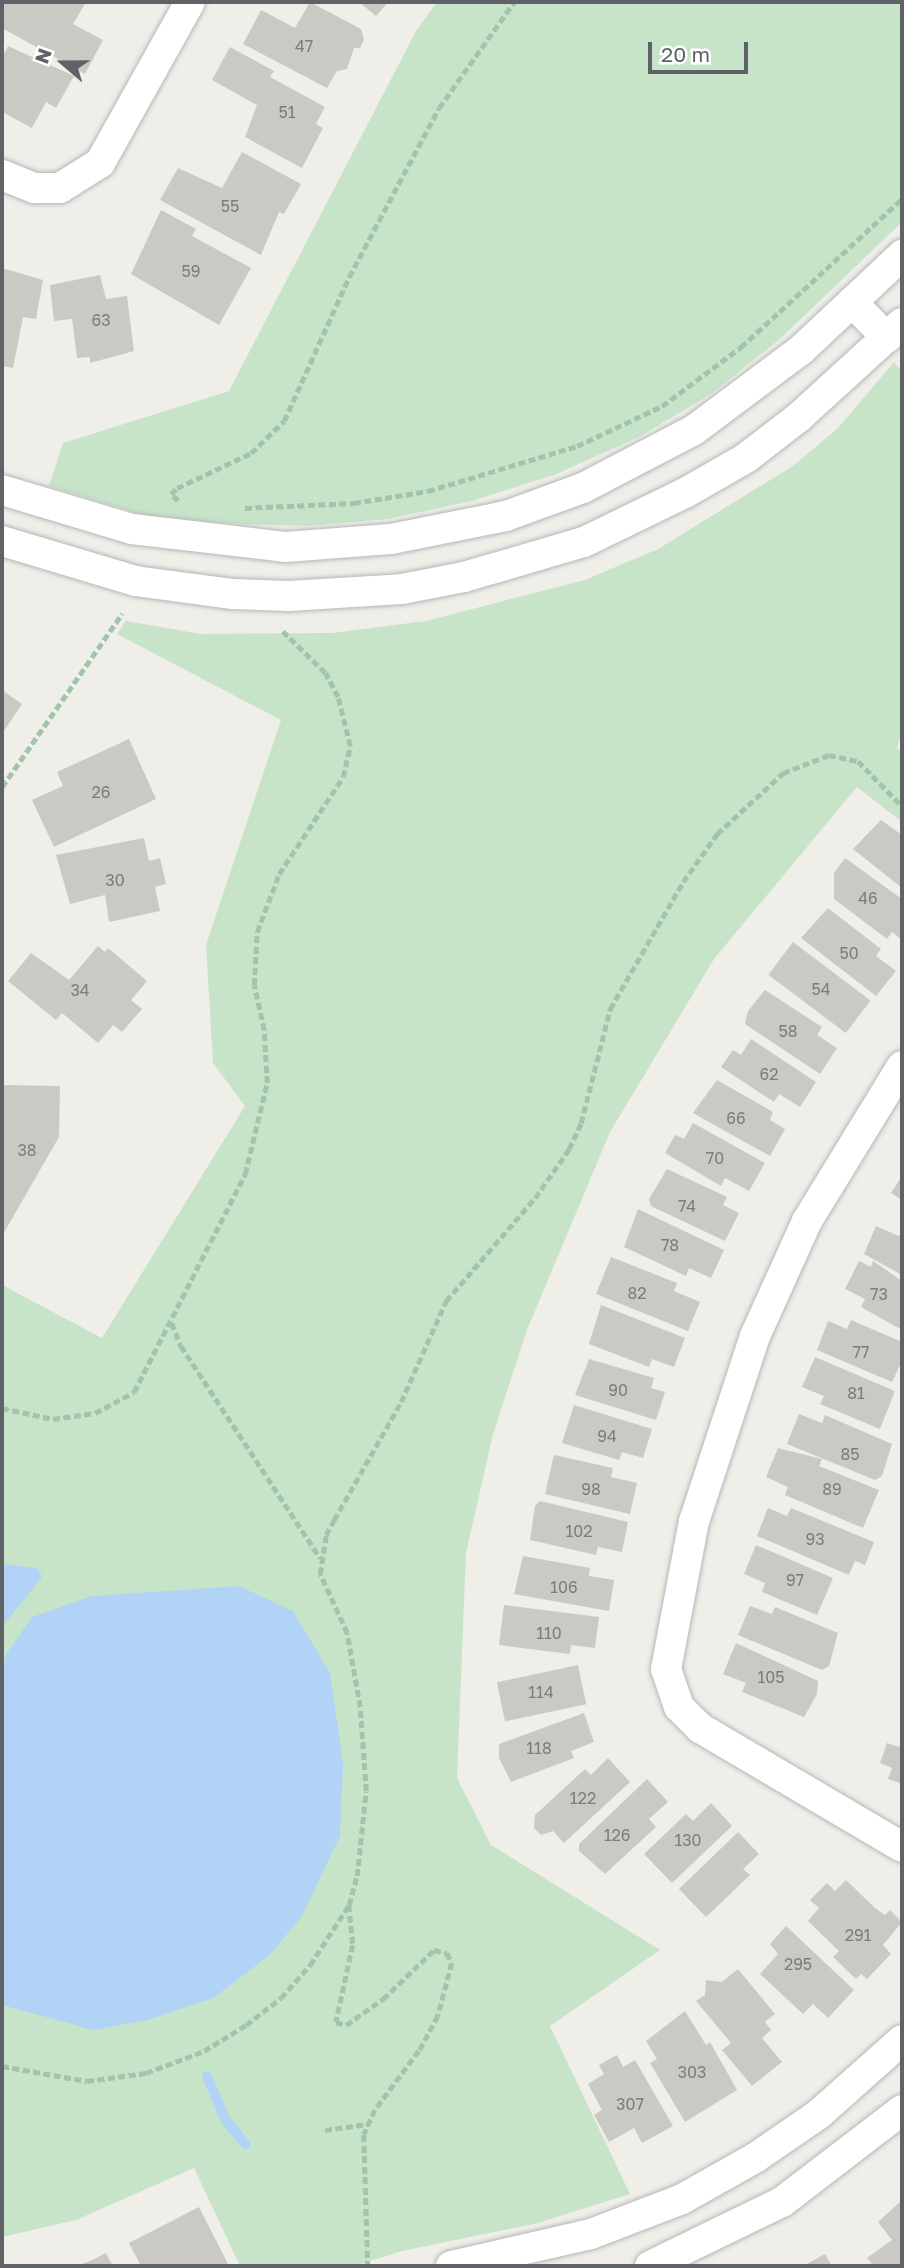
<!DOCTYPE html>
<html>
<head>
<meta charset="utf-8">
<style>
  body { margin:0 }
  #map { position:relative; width:904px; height:2268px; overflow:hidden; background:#efeee8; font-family:"Golos Text",sans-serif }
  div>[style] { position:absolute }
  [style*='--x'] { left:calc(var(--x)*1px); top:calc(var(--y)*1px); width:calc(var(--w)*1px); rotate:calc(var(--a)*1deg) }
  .green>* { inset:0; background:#c7e4c9 }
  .water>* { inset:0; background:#b1d3f6 }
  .stream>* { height:10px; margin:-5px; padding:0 5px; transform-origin:5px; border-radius:5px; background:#b1d3f6 }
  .building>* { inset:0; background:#cbc9c4; transform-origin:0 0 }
  .path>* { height:4.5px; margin-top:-2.25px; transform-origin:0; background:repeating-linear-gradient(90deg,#a1c4ad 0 7px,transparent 0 10.5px) }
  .roads { filter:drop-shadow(0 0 2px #b5b7ba) drop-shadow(0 0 2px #b5b7ba) }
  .street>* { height:30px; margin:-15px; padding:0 15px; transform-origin:15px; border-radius:15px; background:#fff }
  span { translate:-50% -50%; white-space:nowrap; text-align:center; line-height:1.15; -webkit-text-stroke:5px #fff; paint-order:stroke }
  .number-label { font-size:16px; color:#7a7c7e }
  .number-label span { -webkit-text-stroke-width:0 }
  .frame { position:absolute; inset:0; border:4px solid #5f6266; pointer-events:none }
  .north { position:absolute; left:28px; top:28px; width:70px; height:70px; -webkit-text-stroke:5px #fff; paint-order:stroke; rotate:290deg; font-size:19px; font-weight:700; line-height:28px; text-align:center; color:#5f6266 }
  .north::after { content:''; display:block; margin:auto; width:24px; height:32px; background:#5f6266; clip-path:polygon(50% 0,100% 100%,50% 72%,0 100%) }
  .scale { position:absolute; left:648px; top:42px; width:100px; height:32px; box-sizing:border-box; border:4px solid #5f6266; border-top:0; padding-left:9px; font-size:21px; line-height:24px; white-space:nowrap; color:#5f6266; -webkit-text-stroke:5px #fff; paint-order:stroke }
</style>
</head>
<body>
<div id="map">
  <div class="green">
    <div style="clip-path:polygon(437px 2px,902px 2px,902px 222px,780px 339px,711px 394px,639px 437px,554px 475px,472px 501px,388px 519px,308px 526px,237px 524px,148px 516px,49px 486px,63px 443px,229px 391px,416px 31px)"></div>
    <div style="clip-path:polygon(894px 362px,902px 372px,902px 731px,897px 748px,902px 753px,902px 822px,857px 787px,714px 959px,610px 1132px,527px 1330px,493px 1434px,466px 1553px,457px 1778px,491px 1845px,660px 1950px,550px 2026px,630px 2194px,538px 2223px,402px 2251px,354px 2266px,240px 2266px,194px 2168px,76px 2220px,2px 2237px,2px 1285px,102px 1338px,245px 1106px,213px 1063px,206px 945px,281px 720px,117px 634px,126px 621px,201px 634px,332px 633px,426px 621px,585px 580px,658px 549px,793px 466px,838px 428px)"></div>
  </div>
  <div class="water">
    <div style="clip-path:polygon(2px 1564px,38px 1568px,42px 1577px,2px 1627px)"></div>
    <div style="clip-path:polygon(239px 1586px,293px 1611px,330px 1673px,343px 1763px,340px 1836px,302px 1916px,270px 1955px,213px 1998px,147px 2020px,93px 2030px,2px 2005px,2px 1669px,7px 1653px,32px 1617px,92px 1596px)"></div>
  </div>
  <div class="stream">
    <div style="--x:207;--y:2076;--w:47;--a:67.3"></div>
    <div style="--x:225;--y:2119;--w:32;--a:51"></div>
  </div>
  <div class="building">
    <div style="clip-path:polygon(2px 2px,86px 2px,73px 24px,103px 40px,85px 74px,2px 28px)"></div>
    <div style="clip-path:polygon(310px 2px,361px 29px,364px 39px,360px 48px,354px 48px,347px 69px,337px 71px,327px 88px,243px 44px,261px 10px,295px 28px)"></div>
    <div style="clip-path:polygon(359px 2px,388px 2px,376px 16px)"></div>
    <div style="clip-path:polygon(8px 46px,74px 76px,56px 108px,46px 102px,32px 128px,2px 112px,2px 58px)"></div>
    <div style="clip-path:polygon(230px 47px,274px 71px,270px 77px,325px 107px,316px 124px,323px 128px,302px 168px,245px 137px,257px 105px,212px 80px)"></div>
    <div style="clip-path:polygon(242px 152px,301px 184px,284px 214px,279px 212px,261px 255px,160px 200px,178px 168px,222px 188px)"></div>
    <div style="clip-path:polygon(161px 210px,196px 229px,192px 236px,251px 268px,219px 325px,131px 274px)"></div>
    <div style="clip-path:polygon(2px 268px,43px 280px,36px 319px,23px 317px,13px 368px,2px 366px)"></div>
    <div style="clip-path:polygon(100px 275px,106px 299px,127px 296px,134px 351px,90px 363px,90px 357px,77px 358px,72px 319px,54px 321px,50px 285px)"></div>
    <div style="clip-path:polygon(2px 690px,22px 704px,2px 734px)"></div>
    <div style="clip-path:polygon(129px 739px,156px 799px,54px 847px,32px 800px,63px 786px,57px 772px)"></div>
    <div style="clip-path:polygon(881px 820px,902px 835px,902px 888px,853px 849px)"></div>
    <div style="clip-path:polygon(144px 838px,149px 861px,160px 858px,166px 884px,155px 887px,160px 911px,109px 922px,105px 895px,70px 904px,56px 855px)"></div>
    <div style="clip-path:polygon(845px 858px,902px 899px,902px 940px,892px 932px,887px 939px,834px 899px,834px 873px)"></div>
    <div style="clip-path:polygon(828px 908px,881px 949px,876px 956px,896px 971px,876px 996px,801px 938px)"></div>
    <div style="left:793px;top:942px;width:97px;height:41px;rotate:37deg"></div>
    <div style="clip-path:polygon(98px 946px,105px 952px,108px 948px,147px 981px,131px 1000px,142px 1009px,122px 1032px,113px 1025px,98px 1043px,62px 1013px,56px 1020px,8px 981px,31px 953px,69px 980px)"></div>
    <div style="clip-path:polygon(765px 990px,822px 1027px,817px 1035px,837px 1048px,820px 1074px,745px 1024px,748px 1011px)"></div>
    <div style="clip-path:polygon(751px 1039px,816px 1082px,800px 1107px,779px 1094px,774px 1102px,721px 1067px,733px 1050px,741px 1055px)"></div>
    <div style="clip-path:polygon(717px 1080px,773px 1112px,770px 1120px,785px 1129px,770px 1156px,693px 1113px)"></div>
    <div style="clip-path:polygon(2px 1085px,60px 1086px,59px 1137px,2px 1236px)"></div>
    <div style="clip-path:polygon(693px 1123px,765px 1163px,749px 1191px,725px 1178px,721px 1186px,665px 1153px,675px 1135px,684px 1139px)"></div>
    <div style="clip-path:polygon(667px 1169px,727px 1197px,723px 1205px,739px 1213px,725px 1241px,651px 1206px,649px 1199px)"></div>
    <div style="clip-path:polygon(902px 1176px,902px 1200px,891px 1193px)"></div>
    <div style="clip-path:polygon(638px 1209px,724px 1250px,711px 1278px,689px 1268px,686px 1276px,624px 1247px)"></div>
    <div style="clip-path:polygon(876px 1226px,899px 1236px,902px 1231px,902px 1275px,864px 1254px)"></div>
    <div style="clip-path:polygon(611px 1257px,677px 1283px,674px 1291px,700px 1302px,688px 1331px,596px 1294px)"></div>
    <div style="clip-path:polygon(859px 1261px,871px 1267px,873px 1261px,902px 1281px,902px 1330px,861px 1307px,865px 1299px,845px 1289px)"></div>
    <div style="clip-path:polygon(601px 1305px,685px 1338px,674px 1367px,652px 1359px,649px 1367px,589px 1344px)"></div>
    <div style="clip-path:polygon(851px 1320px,902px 1342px,902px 1361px,892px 1382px,817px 1350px,828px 1321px,847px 1329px)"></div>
    <div style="clip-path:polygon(815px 1357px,895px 1391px,880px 1429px,820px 1404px,824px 1396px,802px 1387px)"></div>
    <div style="clip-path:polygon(589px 1359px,654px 1378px,651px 1388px,665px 1392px,656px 1420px,575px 1395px)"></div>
    <div style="clip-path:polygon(574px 1405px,652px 1429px,643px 1458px,622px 1452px,619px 1460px,562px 1443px)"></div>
    <div style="clip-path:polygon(799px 1414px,822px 1423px,825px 1415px,892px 1444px,882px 1476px,875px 1480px,787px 1444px)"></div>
    <div style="clip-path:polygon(778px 1448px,822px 1459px,819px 1466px,879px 1490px,863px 1528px,785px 1495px,788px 1487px,766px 1477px)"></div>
    <div style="clip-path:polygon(554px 1455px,613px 1468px,611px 1477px,637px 1483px,630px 1514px,545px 1494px)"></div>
    <div style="clip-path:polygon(540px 1501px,628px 1522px,622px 1552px,598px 1547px,596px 1555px,530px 1540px,535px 1506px)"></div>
    <div style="clip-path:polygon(768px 1508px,787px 1516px,791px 1508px,874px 1542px,865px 1565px,855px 1561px,849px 1575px,757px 1536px)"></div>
    <div style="clip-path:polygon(756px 1545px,833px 1578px,817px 1615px,762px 1592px,765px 1583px,744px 1574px)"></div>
    <div style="clip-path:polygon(523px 1556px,590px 1568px,589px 1576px,614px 1580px,609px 1611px,514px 1594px)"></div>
    <div style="clip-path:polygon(504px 1605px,599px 1617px,595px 1648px,571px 1645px,570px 1654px,499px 1645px)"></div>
    <div style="clip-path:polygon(750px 1606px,772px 1614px,775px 1607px,838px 1633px,829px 1666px,822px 1670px,738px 1635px)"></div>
    <div style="clip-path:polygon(736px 1643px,818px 1681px,817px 1694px,804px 1717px,742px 1692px,746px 1683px,723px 1674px)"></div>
    <div style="left:578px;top:1665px;width:40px;height:83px;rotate:78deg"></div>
    <div style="clip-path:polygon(584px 1713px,594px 1742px,571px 1751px,574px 1758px,511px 1782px,499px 1758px,499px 1744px)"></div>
    <div style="clip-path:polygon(902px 1738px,902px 1784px,888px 1779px,892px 1768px,880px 1763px,887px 1743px,899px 1747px)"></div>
    <div style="clip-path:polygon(608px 1758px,630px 1782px,564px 1843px,553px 1831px,541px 1835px,534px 1828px,535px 1815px,585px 1769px,591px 1775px)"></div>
    <div style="clip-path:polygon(647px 1779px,668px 1802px,649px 1819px,656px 1827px,605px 1874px,579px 1851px,579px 1844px)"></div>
    <div style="clip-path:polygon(711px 1803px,732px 1826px,672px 1883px,644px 1854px,686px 1814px,693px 1821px)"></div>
    <div style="clip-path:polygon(738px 1832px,759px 1854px,743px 1869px,750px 1875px,706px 1917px,679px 1889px)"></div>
    <div style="clip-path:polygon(846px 1880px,875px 1908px,885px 1915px,890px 1910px,902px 1922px,883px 1945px,891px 1954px,867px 1979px,861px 1974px,856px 1979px,833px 1957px,839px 1951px,808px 1921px,819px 1908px,810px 1900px,827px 1883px,835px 1891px)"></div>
    <div style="clip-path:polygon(786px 1926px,854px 1990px,828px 2018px,813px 2004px,803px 2014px,760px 1974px,778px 1954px,770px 1944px)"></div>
    <div style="clip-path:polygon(738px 1969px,775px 2014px,765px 2022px,771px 2030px,762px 2038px,782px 2062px,752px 2086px,722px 2050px,731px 2043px,696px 2001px,705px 1995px,706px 1980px,722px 1982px)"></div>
    <div style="clip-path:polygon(685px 2011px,706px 2045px,710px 2042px,737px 2090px,685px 2122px,650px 2063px,657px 2059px,646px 2041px)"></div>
    <div style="clip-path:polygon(617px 2055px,623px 2067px,635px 2060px,673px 2126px,642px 2143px,634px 2128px,609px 2142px,594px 2115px,602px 2110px,588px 2084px,604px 2074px,599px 2065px)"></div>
    <div style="clip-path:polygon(902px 2200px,902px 2266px,874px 2266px,867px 2258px,892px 2240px,878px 2222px)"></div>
    <div style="clip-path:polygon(199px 2207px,229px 2266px,141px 2266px,129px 2243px)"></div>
    <div style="clip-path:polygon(106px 2253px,113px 2266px,76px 2266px,90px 2261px)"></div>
    <div style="clip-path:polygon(825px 2254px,832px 2266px,803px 2266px)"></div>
  </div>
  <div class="path">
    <div style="--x:178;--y:501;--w:10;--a:-135"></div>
    <div style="--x:171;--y:494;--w:8;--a:-45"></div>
    <div style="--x:177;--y:488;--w:82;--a:-25.3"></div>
    <div style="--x:251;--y:453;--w:46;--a:-44.1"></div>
    <div style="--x:284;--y:421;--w:158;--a:-65.7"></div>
    <div style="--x:349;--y:277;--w:191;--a:-62"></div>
    <div style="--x:439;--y:108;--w:130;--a:-54.7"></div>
    <div style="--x:245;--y:508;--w:109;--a:-2.6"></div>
    <div style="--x:354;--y:503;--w:75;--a:-9.2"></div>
    <div style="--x:428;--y:491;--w:156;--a:-16.8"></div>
    <div style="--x:577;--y:446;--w:94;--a:-25.2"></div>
    <div style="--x:662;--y:406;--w:99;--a:-36.8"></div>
    <div style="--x:741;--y:347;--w:219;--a:-42.6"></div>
    <div style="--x:2;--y:787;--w:211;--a:-55.3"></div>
    <div style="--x:172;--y:1323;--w:25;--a:69"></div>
    <div style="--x:181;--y:1346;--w:254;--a:56.7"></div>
    <div style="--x:2;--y:1408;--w:52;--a:12.2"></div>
    <div style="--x:53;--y:1419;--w:42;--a:-8.1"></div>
    <div style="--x:95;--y:1413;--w:44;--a:-28.3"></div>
    <div style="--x:134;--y:1392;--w:245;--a:-63"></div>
    <div style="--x:245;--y:1174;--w:94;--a:-76.4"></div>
    <div style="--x:267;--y:1083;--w:53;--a:-93.2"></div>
    <div style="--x:264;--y:1030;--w:46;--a:-102.5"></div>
    <div style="--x:254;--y:985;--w:53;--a:-86.8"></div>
    <div style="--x:257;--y:932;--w:62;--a:-69.2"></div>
    <div style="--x:279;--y:874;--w:116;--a:-56.6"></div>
    <div style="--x:343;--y:777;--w:32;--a:-77"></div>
    <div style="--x:350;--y:746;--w:50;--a:-103.8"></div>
    <div style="--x:338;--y:697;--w:27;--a:-118"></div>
    <div style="--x:325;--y:673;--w:63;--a:-135.6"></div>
    <div style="--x:349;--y:1905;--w:40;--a:84.3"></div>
    <div style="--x:353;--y:1945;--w:79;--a:102.4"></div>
    <div style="--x:336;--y:2022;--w:10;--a:17"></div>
    <div style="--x:346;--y:2025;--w:45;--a:-35.1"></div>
    <div style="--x:383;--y:1999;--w:71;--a:-43.9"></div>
    <div style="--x:434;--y:1950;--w:13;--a:13"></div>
    <div style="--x:447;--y:1953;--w:11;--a:63"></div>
    <div style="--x:452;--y:1963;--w:55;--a:104.8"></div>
    <div style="--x:438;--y:2016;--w:40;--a:118"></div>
    <div style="--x:419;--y:2051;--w:74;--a:126.7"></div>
    <div style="--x:375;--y:2110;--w:27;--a:114"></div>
    <div style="--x:364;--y:2135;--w:131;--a:88.3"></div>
    <div style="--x:2;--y:2066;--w:86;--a:10"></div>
    <div style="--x:87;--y:2081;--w:60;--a:-7.7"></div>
    <div style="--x:146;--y:2073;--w:62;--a:-20.8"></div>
    <div style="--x:204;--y:2051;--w:49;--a:-31.8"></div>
    <div style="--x:246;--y:2025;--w:44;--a:-37.6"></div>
    <div style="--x:281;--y:1998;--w:44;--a:-48.7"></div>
    <div style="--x:310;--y:1965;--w:72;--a:-57"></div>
    <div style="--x:349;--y:1905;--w:30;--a:-75"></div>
    <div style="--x:357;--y:1876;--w:85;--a:-84"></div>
    <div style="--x:366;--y:1791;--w:84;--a:-94.1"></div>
    <div style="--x:360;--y:1707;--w:75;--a:-100"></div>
    <div style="--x:347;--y:1633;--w:65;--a:-114.6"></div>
    <div style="--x:320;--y:1574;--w:39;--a:-81"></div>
    <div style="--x:326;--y:1535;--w:17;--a:-62"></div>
    <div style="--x:334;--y:1520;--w:136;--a:-60.4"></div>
    <div style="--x:401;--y:1402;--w:111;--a:-66"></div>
    <div style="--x:446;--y:1301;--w:136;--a:-49.2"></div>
    <div style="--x:535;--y:1198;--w:60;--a:-55.2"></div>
    <div style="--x:569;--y:1149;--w:29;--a:-65"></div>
    <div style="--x:581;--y:1123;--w:118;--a:-75.7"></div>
    <div style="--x:610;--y:1009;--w:146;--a:-60.1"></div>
    <div style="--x:683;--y:882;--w:59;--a:-54.7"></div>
    <div style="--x:717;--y:834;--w:90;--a:-42.7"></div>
    <div style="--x:783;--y:773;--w:49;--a:-21.4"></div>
    <div style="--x:829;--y:755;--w:30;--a:12"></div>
    <div style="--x:858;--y:761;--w:63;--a:45.6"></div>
    <div style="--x:325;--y:2130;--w:43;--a:-7.9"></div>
  </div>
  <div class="roads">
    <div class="street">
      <div style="--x:2;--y:175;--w:35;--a:22"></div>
      <div style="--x:34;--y:188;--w:26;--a:0"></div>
      <div style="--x:60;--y:188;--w:47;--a:-32"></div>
      <div style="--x:100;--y:163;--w:184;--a:-60.8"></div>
      <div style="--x:852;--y:302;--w:50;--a:45.8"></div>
      <div style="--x:2;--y:490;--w:136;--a:16.7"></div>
      <div style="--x:132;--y:529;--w:154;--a:6.7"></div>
      <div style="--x:285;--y:547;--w:106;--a:-4.3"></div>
      <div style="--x:391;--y:539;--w:117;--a:-11.3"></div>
      <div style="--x:506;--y:516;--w:82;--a:-20"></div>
      <div style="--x:583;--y:488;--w:125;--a:-27.6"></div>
      <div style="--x:694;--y:430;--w:134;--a:-36.8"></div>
      <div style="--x:801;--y:350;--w:139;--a:-43.2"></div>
      <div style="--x:2;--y:541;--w:139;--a:16.7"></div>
      <div style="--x:135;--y:581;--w:99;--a:7.6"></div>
      <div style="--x:233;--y:594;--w:56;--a:2"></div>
      <div style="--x:289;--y:596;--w:113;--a:-3.5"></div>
      <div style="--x:402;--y:589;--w:63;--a:-11"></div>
      <div style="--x:464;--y:577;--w:125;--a:-16.3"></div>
      <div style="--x:584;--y:542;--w:112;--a:-25.9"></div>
      <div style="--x:685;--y:493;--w:70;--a:-29.8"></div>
      <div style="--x:746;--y:458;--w:66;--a:-37.6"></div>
      <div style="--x:798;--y:418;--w:141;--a:-42.4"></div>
      <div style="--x:902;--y:1066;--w:182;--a:121.5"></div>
      <div style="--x:807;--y:1221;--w:126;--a:114.3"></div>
      <div style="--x:755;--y:1336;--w:195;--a:108.2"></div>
      <div style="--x:694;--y:1521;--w:151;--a:100.7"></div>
      <div style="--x:666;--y:1669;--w:40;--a:71.1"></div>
      <div style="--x:679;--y:1707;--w:30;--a:45"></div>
      <div style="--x:700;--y:1728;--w:234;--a:30.5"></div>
      <div style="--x:451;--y:2266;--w:144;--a:-12.9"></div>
      <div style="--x:591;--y:2234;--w:97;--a:-21"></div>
      <div style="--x:682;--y:2199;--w:84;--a:-29.3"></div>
      <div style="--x:755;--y:2158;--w:78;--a:-34.5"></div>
      <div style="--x:819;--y:2114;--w:111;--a:-41.7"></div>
      <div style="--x:650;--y:2266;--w:147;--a:-25.9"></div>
      <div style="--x:782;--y:2202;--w:151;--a:-37.5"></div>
    </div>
  </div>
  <div class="number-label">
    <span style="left:304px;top:46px">47</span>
    <span style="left:287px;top:112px">51</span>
    <span style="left:230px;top:206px">55</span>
    <span style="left:191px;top:271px">59</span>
    <span style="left:101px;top:320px">63</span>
    <span style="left:101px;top:792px">26</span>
    <span style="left:115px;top:880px">30</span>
    <span style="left:868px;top:898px">46</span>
    <span style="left:849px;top:953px">50</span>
    <span style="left:821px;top:989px">54</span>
    <span style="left:80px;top:990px">34</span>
    <span style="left:788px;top:1031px">58</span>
    <span style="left:769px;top:1074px">62</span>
    <span style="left:736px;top:1118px">66</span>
    <span style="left:27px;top:1150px">38</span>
    <span style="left:715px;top:1158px">70</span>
    <span style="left:687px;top:1206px">74</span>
    <span style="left:670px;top:1245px">78</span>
    <span style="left:637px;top:1293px">82</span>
    <span style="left:879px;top:1294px">73</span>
    <span style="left:861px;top:1352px">77</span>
    <span style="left:618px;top:1390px">90</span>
    <span style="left:856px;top:1393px">81</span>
    <span style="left:607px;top:1436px">94</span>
    <span style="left:850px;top:1454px">85</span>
    <span style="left:591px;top:1489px">98</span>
    <span style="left:832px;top:1489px">89</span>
    <span style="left:579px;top:1531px">102</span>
    <span style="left:815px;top:1539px">93</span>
    <span style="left:795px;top:1580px">97</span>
    <span style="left:564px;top:1587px">106</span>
    <span style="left:549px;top:1633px">110</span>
    <span style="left:771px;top:1677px">105</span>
    <span style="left:541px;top:1692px">114</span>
    <span style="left:539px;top:1748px">118</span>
    <span style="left:583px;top:1798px">122</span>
    <span style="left:617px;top:1835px">126</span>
    <span style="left:688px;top:1840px">130</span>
    <span style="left:858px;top:1935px">291</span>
    <span style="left:798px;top:1964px">295</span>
    <span style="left:692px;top:2072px">303</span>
    <span style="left:630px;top:2104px">307</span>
  </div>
  <div class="frame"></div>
  <div class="north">N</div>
  <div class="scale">20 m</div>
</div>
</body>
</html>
